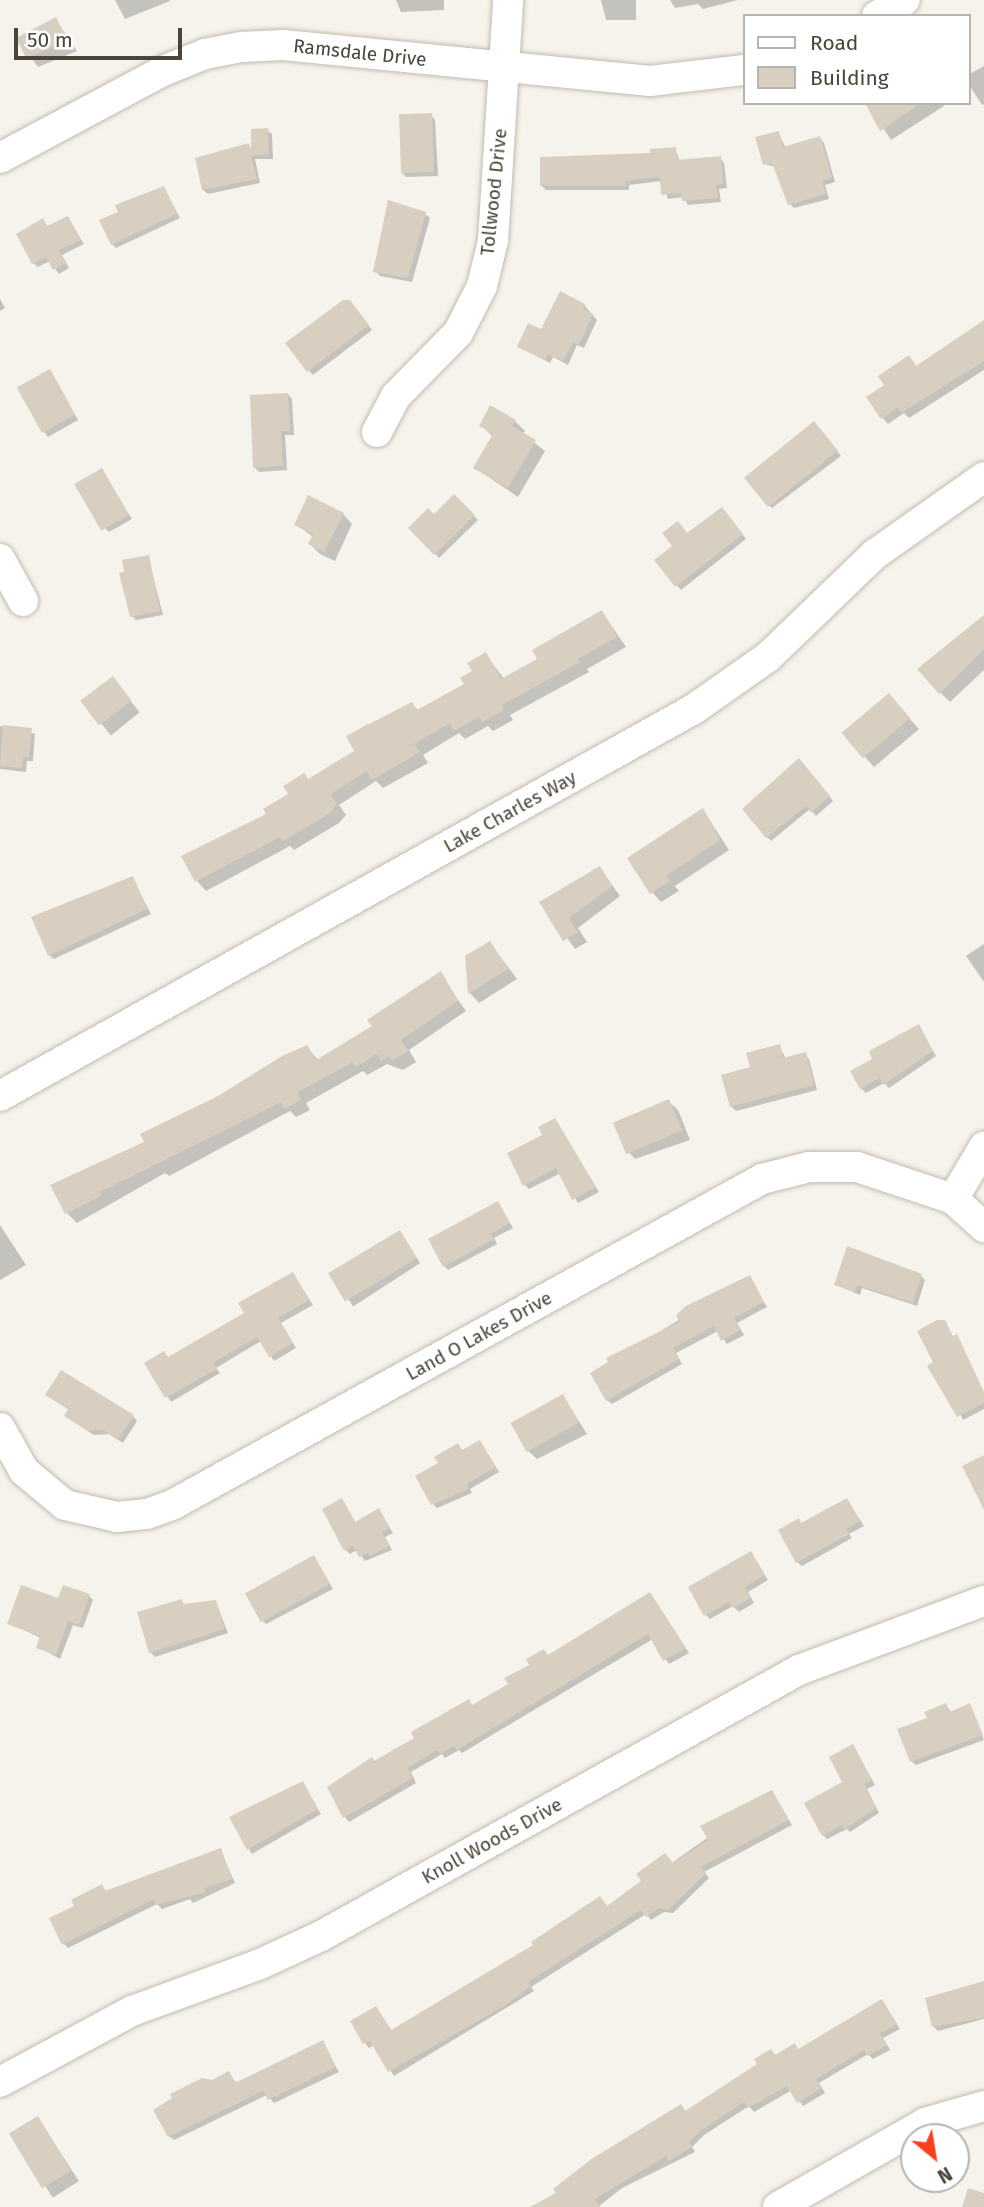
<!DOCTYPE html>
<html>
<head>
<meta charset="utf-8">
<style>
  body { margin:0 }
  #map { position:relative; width:984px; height:2207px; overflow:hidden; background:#f6f3ec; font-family:"Fira Sans",sans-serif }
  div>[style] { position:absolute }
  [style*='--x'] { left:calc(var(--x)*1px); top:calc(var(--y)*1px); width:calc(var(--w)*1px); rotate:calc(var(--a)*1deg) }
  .shadow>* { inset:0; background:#0003; transform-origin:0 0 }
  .building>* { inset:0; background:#d8cfc1; transform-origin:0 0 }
  .roads { filter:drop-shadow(0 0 2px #c2bbae) drop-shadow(0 0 2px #c2bbae) }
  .minor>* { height:30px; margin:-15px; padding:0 15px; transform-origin:15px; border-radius:15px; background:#fff }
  span { translate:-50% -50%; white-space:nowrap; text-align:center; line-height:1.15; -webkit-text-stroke:5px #fff; paint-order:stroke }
  .street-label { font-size:19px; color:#4b4439 }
  .legend { position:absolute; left:743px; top:14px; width:228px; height:91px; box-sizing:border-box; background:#fff; border:2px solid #b7b4b0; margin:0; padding:9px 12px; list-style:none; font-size:21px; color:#4b4439 }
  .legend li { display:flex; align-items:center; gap:14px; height:35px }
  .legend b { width:35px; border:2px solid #b7b4b0 }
  .north { position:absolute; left:900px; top:2123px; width:70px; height:70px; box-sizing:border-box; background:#fff; border:2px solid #b7b4b0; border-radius:50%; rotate:150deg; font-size:19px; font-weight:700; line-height:28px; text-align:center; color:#4b4439 }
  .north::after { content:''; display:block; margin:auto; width:24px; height:32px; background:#fc3f1d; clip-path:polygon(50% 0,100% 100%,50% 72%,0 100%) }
  .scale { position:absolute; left:14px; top:28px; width:168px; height:32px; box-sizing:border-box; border:4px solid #4b4439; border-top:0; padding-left:9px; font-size:21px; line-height:24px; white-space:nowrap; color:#4b4439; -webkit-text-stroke:5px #fff; paint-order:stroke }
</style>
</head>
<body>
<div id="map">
  <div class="shadow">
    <div style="clip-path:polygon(115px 0,169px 0,170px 1px,125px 19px)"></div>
    <div style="clip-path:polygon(396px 0,444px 0,444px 10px,401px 12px)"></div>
    <div style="clip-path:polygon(601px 0,636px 0,636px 20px,606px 20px)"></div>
    <div style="clip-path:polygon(670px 0,738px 0,703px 9px,698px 4px,675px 8px)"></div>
    <div style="clip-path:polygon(55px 19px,77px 51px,38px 67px,18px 39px)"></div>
    <div style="clip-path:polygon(984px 66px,984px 104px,982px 105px,968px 83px,968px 75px)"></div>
    <div style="clip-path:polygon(867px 103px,943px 103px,944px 106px,891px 140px)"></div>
    <div style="clip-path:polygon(431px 115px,435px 120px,438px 176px,406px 177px,401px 172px)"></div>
    <div style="clip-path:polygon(267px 130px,272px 134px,273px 159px,255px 159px,260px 183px,208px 194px,203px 190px,219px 151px,248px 145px,252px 150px)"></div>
    <div style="clip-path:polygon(778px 133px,786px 148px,820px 138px,824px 143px,835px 182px,825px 185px,829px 199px,794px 208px,790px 204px,776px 167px,764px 164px)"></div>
    <div style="clip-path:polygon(675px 148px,680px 162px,720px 158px,724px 163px,727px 188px,719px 189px,721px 202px,688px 205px,683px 197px,668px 199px,662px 181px,629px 185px,629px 190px,546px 190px,542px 186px)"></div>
    <div style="clip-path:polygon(164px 188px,180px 218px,116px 248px,112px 244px)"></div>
    <div style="clip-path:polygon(425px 214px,430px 218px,412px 282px,380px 276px,375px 271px)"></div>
    <div style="clip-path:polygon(68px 218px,84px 244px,62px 255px,69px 268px,59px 274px,50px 261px,38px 267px,33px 263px,43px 220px,49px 228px)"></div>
    <div style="clip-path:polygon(0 299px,5px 308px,0 311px)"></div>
    <div style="clip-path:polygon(584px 305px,597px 320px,584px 348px,577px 345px,568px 365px,553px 357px,550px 363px,519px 347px)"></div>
    <div style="clip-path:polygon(354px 307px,372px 330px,313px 375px,309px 371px)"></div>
    <div style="clip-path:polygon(984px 325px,984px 370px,909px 418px,904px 413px,888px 424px,882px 417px,887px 385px,909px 357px,917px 367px)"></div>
    <div style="clip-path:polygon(50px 372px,78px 420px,48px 437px,44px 432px)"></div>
    <div style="clip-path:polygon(288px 394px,292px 399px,294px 435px,285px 435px,287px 470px,259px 472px,254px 467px)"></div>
    <div style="clip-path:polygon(515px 421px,525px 431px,523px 434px,545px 451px,518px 497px,475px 468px,493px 437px,481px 425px)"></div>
    <div style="clip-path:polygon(818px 428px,841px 456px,772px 508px,768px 504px)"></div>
    <div style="clip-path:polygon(101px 470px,132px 519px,109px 532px,105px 528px)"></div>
    <div style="clip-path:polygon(454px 497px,478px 520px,439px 558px,410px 528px,434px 516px)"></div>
    <div style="clip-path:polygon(726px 513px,746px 539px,681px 590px,656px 560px)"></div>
    <div style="clip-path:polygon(343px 514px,352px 524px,335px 561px,320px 554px,310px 544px,313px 537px,296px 524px)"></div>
    <div style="clip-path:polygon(148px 557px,163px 615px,136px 620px,132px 616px)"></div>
    <div style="clip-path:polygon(602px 612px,626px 647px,587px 669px,589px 672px,510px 715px,513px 720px,493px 731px,488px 726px,465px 739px,459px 733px,423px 755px,428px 763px,383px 788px,376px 781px,339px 805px,346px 815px,339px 823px,294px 850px,290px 846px,206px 891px,197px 881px,309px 780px,357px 751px,348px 736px,368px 724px,372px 728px,412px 704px,419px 711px,466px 685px,486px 655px,504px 679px,539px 660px)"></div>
    <div style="clip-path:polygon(984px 620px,984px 670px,950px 702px,940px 692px)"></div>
    <div style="left:112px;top:678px;width:44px;height:37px;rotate:51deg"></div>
    <div style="clip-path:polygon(898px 706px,919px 729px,874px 767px,844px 734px)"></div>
    <div style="clip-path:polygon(0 726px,35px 734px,33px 761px,27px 761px,26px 772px,0 769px)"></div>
    <div style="clip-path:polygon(804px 765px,833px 801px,816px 816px,810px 809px,771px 841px,767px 837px)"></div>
    <div style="clip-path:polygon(703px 810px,729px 850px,675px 886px,679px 891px,661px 902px,652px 892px)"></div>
    <div style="clip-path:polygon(600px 868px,620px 896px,578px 928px,587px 942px,575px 949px,542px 903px)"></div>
    <div style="clip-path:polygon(132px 878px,151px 914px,54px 959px,49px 955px)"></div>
    <div style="clip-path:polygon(490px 943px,517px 979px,479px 1003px,470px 993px,466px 957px)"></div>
    <div style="clip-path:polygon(984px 944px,984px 982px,966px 956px)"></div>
    <div style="clip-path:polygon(440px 974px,466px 1011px,409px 1050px,416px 1062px,403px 1070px,387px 1064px,367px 1075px,363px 1071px,306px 1103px,310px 1110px,296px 1117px,290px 1111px,169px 1176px,165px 1173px,77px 1223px,67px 1213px,53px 1186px,146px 1142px,307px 1047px,318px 1060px,374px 1027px)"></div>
    <div style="clip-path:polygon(918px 1026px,936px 1056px,889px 1088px,884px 1083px,866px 1093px,861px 1088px,875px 1059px)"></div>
    <div style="clip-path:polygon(779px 1046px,786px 1059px,805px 1054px,809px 1059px,817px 1090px,736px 1111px,731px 1106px,752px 1069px)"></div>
    <div style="clip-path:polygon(668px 1101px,678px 1110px,690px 1140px,635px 1159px,626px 1149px)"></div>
    <div style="clip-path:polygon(555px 1120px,599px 1192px,578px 1203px,561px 1173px,529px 1189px,525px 1185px)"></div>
    <div style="clip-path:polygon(497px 1203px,513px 1228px,494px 1238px,497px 1244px,448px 1270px,444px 1266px)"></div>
    <div style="clip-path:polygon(0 1225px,26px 1265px,0 1280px)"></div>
    <div style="left:400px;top:1232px;width:37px;height:80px;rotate:57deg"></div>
    <div style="clip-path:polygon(293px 1274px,313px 1305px,281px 1323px,296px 1348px,274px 1361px,261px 1341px,216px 1368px,220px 1373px,171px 1402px,147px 1364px,169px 1358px,247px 1314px)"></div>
    <div style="clip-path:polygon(921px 1276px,925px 1280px,917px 1306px,862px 1288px,860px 1295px,836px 1285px)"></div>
    <div style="clip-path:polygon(749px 1277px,767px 1307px,737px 1323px,744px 1335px,727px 1344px,718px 1331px,676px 1353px,682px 1364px,612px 1404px,607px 1400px,592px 1373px)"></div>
    <div style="clip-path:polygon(944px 1322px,984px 1392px,984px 1409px,963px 1420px,936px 1363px)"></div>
    <div style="clip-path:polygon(48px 1395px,133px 1416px,137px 1421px,123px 1443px,109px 1434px,94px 1435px,71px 1420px,69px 1410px)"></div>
    <div style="clip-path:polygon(563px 1396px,587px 1434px,537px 1459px,527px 1450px)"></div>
    <div style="clip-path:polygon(480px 1442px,499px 1472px,470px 1489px,472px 1493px,437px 1508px,433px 1504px,463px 1452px)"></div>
    <div style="clip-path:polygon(342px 1500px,356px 1523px,379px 1511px,393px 1533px,385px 1537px,392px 1550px,365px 1561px,357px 1550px,350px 1554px,346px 1550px)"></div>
    <div style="clip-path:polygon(847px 1500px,864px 1526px,849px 1534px,852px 1538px,802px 1566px,797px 1562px,798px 1520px,803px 1525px)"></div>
    <div style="clip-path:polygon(751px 1554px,768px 1580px,748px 1592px,754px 1603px,739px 1612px,733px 1606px,710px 1619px,706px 1615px)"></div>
    <div style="clip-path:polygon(314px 1557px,333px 1589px,266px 1624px,262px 1620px)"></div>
    <div style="clip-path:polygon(650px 1594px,689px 1653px,669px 1664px,653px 1639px,462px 1753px,459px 1750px,445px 1758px,442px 1754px,411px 1772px,416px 1783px,349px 1822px,345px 1817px,329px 1787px,417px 1739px,468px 1701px,473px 1706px,510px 1685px)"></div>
    <div style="clip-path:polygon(89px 1596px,93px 1600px,83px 1628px,73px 1625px,60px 1659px,38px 1647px,41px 1638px,9px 1623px,59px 1600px)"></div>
    <div style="clip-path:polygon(181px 1601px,186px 1606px,216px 1602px,228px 1633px,155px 1657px,150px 1652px)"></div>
    <div style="clip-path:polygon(946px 1705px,952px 1713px,970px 1705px,984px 1740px,916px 1765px,911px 1761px,929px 1719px)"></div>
    <div style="clip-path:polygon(853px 1746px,875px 1785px,867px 1789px,879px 1813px,850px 1832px,847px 1829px,827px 1839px,823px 1835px,845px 1783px)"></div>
    <div style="clip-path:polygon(302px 1783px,321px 1814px,252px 1854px,231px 1818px)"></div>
    <div style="clip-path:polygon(772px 1792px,792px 1825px,704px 1872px,709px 1878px,673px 1913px,664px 1912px,651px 1920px,646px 1914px,531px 1987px,534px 1991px,394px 2076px,374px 2045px,369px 2048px,365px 2043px,352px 2022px,376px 2008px,392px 2031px,608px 1908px)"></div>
    <div style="clip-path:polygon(220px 1850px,235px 1883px,193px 1903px,190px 1899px,162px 1909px,157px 1904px,68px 1948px,64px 1944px,77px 1907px,102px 1886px,106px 1891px)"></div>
    <div style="clip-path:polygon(984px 1983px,984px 2019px,938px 2031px,933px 2026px)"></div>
    <div style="clip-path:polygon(882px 2002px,900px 2029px,883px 2038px,890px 2050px,873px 2059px,868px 2054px,819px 2083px,825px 2093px,803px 2106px,792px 2090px,754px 2112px,749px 2106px,704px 2135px,692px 2147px,695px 2152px,622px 2188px,598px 2207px,535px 2207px,681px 2106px,686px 2112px,794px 2045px,799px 2050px)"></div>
    <div style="clip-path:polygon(322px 2042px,339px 2072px,274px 2103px,267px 2095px,174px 2140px,169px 2136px,212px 2082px,229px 2073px,237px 2084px)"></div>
    <div style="left:38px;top:2118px;width:75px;height:31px;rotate:57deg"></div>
  </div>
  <div class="building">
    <div style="clip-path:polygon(56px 17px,68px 41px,26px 58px,16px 38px)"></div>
    <div style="clip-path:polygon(865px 103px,921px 103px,880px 131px)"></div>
    <div style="left:432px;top:113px;width:59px;height:33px;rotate:88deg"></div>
    <div style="clip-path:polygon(268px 128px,269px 155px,251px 156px,257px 179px,202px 190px,195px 158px,249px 143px,251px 152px,251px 129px)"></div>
    <div style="clip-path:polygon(779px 131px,783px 147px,820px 136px,832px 178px,822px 181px,826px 194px,788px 205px,772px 163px,763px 165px,755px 137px)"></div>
    <div style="clip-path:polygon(676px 147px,677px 160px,721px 156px,723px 184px,716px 185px,718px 198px,682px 201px,681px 193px,661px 195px,660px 177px,625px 181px,625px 186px,540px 186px,540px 157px,650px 153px,650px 149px)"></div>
    <div style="clip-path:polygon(164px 186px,177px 214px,111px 245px,99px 220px,118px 212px,115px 205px)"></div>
    <div style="clip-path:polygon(388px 200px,426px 212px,408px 278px,373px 272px)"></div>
    <div style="clip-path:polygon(68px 216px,81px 240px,59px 250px,66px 263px,53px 270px,46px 257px,32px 264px,16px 234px,43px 218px,47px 226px)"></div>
    <div style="clip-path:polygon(560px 291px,585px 304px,583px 309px,593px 314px,579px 345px,573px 342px,563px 361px,548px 354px,545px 360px,517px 347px,528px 323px,541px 329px)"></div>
    <div style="clip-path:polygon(343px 300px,350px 300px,369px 325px,307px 372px,285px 343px)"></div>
    <div style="clip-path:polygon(984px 320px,984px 361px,901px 413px,898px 407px,881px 419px,866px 397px,884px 385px,878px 376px,909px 355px,916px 366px)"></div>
    <div style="left:50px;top:369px;width:52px;height:38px;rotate:61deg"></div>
    <div style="clip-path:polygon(288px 393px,290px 431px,281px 431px,283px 466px,253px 468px,250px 395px)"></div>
    <div style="clip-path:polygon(490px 405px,516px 420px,512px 426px,536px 440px,508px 488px,473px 468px,493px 434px,479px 426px)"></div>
    <div style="left:814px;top:421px;width:38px;height:90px;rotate:51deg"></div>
    <div style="left:102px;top:468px;width:54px;height:32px;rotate:60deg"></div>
    <div style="clip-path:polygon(454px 494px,475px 515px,434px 555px,408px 528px,428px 508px,434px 514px)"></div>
    <div style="clip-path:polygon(308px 495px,344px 513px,324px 552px,308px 544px,313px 534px,294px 525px)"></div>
    <div style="clip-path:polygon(722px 507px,743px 534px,675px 587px,654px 560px,672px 546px,662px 533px,678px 521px,687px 533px)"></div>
    <div style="clip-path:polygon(149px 555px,160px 611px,130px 617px,119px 573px,124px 572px,122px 560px)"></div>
    <div style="clip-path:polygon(602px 610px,617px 637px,578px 659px,580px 662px,502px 705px,504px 710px,482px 722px,479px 717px,454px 731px,450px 723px,414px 744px,420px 752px,372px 780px,367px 771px,331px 794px,337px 804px,329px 814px,283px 841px,280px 837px,195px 882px,181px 856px,266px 814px,263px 809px,288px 794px,283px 786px,304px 773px,308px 779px,354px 751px,346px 736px,412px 702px,417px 710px,464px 684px,460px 678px,472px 671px,467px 663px,486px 652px,501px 679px,537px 659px,532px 650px)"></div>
    <div style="clip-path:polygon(984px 615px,984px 649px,939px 694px,917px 669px)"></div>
    <div style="left:113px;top:676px;width:31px;height:41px;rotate:53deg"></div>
    <div style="left:889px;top:693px;width:33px;height:62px;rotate:50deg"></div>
    <div style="clip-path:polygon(3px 725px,32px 728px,29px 757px,23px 757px,22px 768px,0 766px)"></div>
    <div style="clip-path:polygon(799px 758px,830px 796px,811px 813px,806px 806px,766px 838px,742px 809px)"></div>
    <div style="clip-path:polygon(703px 808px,720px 840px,666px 876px,670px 881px,650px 894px,627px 858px)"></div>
    <div style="clip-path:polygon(600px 866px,612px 886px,569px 918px,578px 932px,563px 941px,539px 902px)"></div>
    <div style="clip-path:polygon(133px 876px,147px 909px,48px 956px,31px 917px)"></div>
    <div style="clip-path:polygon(490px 941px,508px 969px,468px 994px,465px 956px)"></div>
    <div style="clip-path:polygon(441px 971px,458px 1001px,401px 1040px,408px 1051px,392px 1061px,389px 1056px,381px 1061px,377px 1054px,356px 1067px,353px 1062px,298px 1092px,301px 1100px,285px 1109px,281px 1102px,100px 1192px,101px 1196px,65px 1214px,50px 1185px,144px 1142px,140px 1134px,218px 1096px,282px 1056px,307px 1045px,316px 1060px,372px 1026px,367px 1020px)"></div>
    <div style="clip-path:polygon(919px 1024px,933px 1051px,883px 1085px,880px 1078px,860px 1089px,850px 1071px,872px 1059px,869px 1051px)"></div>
    <div style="clip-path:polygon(780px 1044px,783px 1058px,806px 1052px,814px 1085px,730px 1107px,721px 1075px,750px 1067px,746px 1053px)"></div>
    <div style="left:669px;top:1099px;width:34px;height:61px;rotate:67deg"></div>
    <div style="clip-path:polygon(555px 1118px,596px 1187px,572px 1200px,556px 1168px,523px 1186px,507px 1153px,542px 1135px,538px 1127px)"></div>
    <div style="clip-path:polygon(498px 1201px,510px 1223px,491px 1234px,494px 1239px,443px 1267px,428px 1239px)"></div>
    <div style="left:400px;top:1230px;width:33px;height:84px;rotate:59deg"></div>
    <div style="clip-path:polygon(847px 1246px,922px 1274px,913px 1303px,857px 1285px,855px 1292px,834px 1285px)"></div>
    <div style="clip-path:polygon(293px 1272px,309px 1300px,278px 1318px,293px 1343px,269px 1357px,257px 1337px,213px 1363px,217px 1369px,165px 1398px,144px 1363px,164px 1351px,168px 1357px,244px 1313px,238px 1303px)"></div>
    <div style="clip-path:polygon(750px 1275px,764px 1302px,734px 1318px,740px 1330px,721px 1341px,714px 1326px,673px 1348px,679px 1359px,606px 1401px,590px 1373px,608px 1362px,606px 1358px,679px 1322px,676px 1315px,686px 1306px)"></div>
    <div style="clip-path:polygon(937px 1320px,945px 1320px,953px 1336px,957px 1334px,984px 1392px,984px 1403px,957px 1417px,927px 1366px,933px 1362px,917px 1331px)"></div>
    <div style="clip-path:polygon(61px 1370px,134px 1415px,118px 1440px,103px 1430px,88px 1431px,64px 1416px,68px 1409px,45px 1395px)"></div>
    <div style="left:563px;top:1394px;width:33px;height:60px;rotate:61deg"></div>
    <div style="clip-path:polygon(480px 1440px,496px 1467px,467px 1484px,469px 1489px,431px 1505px,415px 1476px,438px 1463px,434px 1457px,458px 1443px,462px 1450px)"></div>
    <div style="clip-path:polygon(984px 1455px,984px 1510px,962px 1466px)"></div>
    <div style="clip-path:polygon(342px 1498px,355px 1522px,379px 1508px,390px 1528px,382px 1532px,389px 1546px,370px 1556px,368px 1553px,359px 1557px,353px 1546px,344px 1551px,322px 1509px)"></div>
    <div style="clip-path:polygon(847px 1498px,860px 1521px,846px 1529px,849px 1534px,796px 1563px,778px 1530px,799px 1518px,801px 1523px)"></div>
    <div style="clip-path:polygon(751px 1551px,765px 1575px,745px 1587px,751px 1598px,733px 1608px,729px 1602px,704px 1616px,688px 1587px)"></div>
    <div style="left:314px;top:1555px;width:33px;height:79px;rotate:61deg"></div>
    <div style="clip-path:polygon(21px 1585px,58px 1598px,63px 1585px,90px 1594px,79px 1625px,68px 1621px,56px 1655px,36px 1648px,40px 1636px,7px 1624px)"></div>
    <div style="clip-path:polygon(650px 1592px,686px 1648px,663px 1661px,648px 1634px,457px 1750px,454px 1746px,440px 1754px,437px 1750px,407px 1768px,413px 1778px,343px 1818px,327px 1787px,372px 1757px,374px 1761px,414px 1738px,411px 1732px,469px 1699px,472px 1705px,508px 1684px,504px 1678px,529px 1665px,526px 1659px,544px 1649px,548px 1655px)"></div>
    <div style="clip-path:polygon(182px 1599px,183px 1604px,216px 1600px,225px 1629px,149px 1653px,137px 1612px)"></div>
    <div style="clip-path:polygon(946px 1703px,950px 1712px,970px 1703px,983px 1735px,910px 1762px,897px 1729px,927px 1718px,924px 1712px)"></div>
    <div style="clip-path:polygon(853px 1744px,872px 1780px,864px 1784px,876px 1808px,845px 1829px,842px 1825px,822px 1836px,804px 1803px,842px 1782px,829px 1757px)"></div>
    <div style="clip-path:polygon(303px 1781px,318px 1809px,247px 1850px,229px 1817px)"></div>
    <div style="clip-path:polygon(772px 1790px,789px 1820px,701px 1867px,706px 1873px,668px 1910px,659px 1908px,646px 1917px,641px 1910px,528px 1982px,531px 1986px,506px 2005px,388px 2072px,370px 2041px,363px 2044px,350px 2021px,376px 2006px,391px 2030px,533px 1945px,531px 1942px,600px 1896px,607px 1906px,641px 1881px,636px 1874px,665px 1853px,673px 1863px,708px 1840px,700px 1826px)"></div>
    <div style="clip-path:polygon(221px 1848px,232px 1879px,205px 1888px,206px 1892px,156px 1905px,154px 1899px,62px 1945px,49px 1918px,74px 1906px,71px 1900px,102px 1884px,105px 1891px)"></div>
    <div style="clip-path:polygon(984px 1981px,984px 2018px,932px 2027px,925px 1998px)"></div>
    <div style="clip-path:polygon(882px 1999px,897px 2024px,880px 2034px,887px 2045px,868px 2056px,864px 2050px,816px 2079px,822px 2088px,797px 2103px,787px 2086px,748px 2108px,744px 2102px,700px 2131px,689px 2142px,692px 2147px,669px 2161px,666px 2156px,595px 2199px,600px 2207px,530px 2207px,556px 2193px,553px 2189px,590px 2160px,681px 2104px,685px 2111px,757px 2064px,754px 2059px,771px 2049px,775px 2055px,795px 2043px,798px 2049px)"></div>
    <div style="clip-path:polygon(323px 2040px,336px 2067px,268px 2100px,263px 2091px,168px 2137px,153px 2110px,172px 2098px,170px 2094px,202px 2078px,212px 2080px,229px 2071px,235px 2083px)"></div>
    <div style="left:38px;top:2116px;width:64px;height:34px;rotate:59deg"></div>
    <div style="clip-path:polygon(968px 2188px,984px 2193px,984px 2207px,962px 2207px)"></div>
  </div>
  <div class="roads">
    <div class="minor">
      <div style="--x:877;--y:16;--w:32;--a:-30"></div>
      <div style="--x:0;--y:158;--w:185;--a:-28.1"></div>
      <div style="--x:163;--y:71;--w:45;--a:-22"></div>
      <div style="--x:205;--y:54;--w:38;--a:-11"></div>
      <div style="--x:242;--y:47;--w:41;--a:-2.8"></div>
      <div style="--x:283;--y:45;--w:369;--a:5.6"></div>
      <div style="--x:650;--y:81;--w:95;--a:-6.7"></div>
      <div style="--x:377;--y:432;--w:41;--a:-62.2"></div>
      <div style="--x:396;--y:396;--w:88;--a:-45.5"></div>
      <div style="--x:458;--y:333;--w:53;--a:-62.9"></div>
      <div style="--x:482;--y:286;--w:46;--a:-76.3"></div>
      <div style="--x:493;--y:241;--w:241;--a:-86.4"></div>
      <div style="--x:0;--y:559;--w:48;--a:61.3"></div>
      <div style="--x:0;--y:1096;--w:795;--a:-29.15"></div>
      <div style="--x:694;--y:709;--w:90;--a:-35.1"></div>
      <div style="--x:768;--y:657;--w:149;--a:-43.9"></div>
      <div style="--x:875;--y:554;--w:133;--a:-35.2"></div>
      <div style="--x:953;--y:1199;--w:61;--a:-59.2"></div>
      <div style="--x:0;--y:1428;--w:49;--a:60.8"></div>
      <div style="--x:24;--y:1471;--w:53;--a:39.7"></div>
      <div style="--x:65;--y:1505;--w:53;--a:13"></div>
      <div style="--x:117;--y:1517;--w:30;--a:-6"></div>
      <div style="--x:147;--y:1514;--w:29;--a:-20"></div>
      <div style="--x:174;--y:1504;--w:672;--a:-28.93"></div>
      <div style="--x:762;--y:1179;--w:49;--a:-14.3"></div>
      <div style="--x:809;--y:1167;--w:48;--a:0"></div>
      <div style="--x:857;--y:1167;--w:101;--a:18.4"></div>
      <div style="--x:953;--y:1199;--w:42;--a:42.1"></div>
      <div style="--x:0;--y:2082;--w:150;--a:-28.3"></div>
      <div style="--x:132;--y:2011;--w:134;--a:-20.1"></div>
      <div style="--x:258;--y:1965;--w:69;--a:-24.7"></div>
      <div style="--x:321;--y:1936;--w:547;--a:-29.1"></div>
      <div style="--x:799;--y:1670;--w:197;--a:-20.5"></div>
      <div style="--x:778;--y:2207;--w:169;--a:-29.7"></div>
      <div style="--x:925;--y:2123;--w:61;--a:-16.1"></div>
    </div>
  </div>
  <div class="street-label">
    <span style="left:360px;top:53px;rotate:6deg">Ramsdale Drive</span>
    <span style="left:494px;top:192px;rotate:-84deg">Tollwood Drive</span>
    <span style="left:510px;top:812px;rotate:-29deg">Lake Charles Way</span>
    <span style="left:479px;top:1336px;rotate:-29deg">Land O Lakes Drive</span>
    <span style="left:492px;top:1841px;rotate:-29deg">Knoll Woods Drive</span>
  </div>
  <ul class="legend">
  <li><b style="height:9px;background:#fff"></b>Road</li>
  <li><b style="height:19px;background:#d8cfc1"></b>Building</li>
  </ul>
  <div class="north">N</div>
  <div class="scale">50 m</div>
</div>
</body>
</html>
